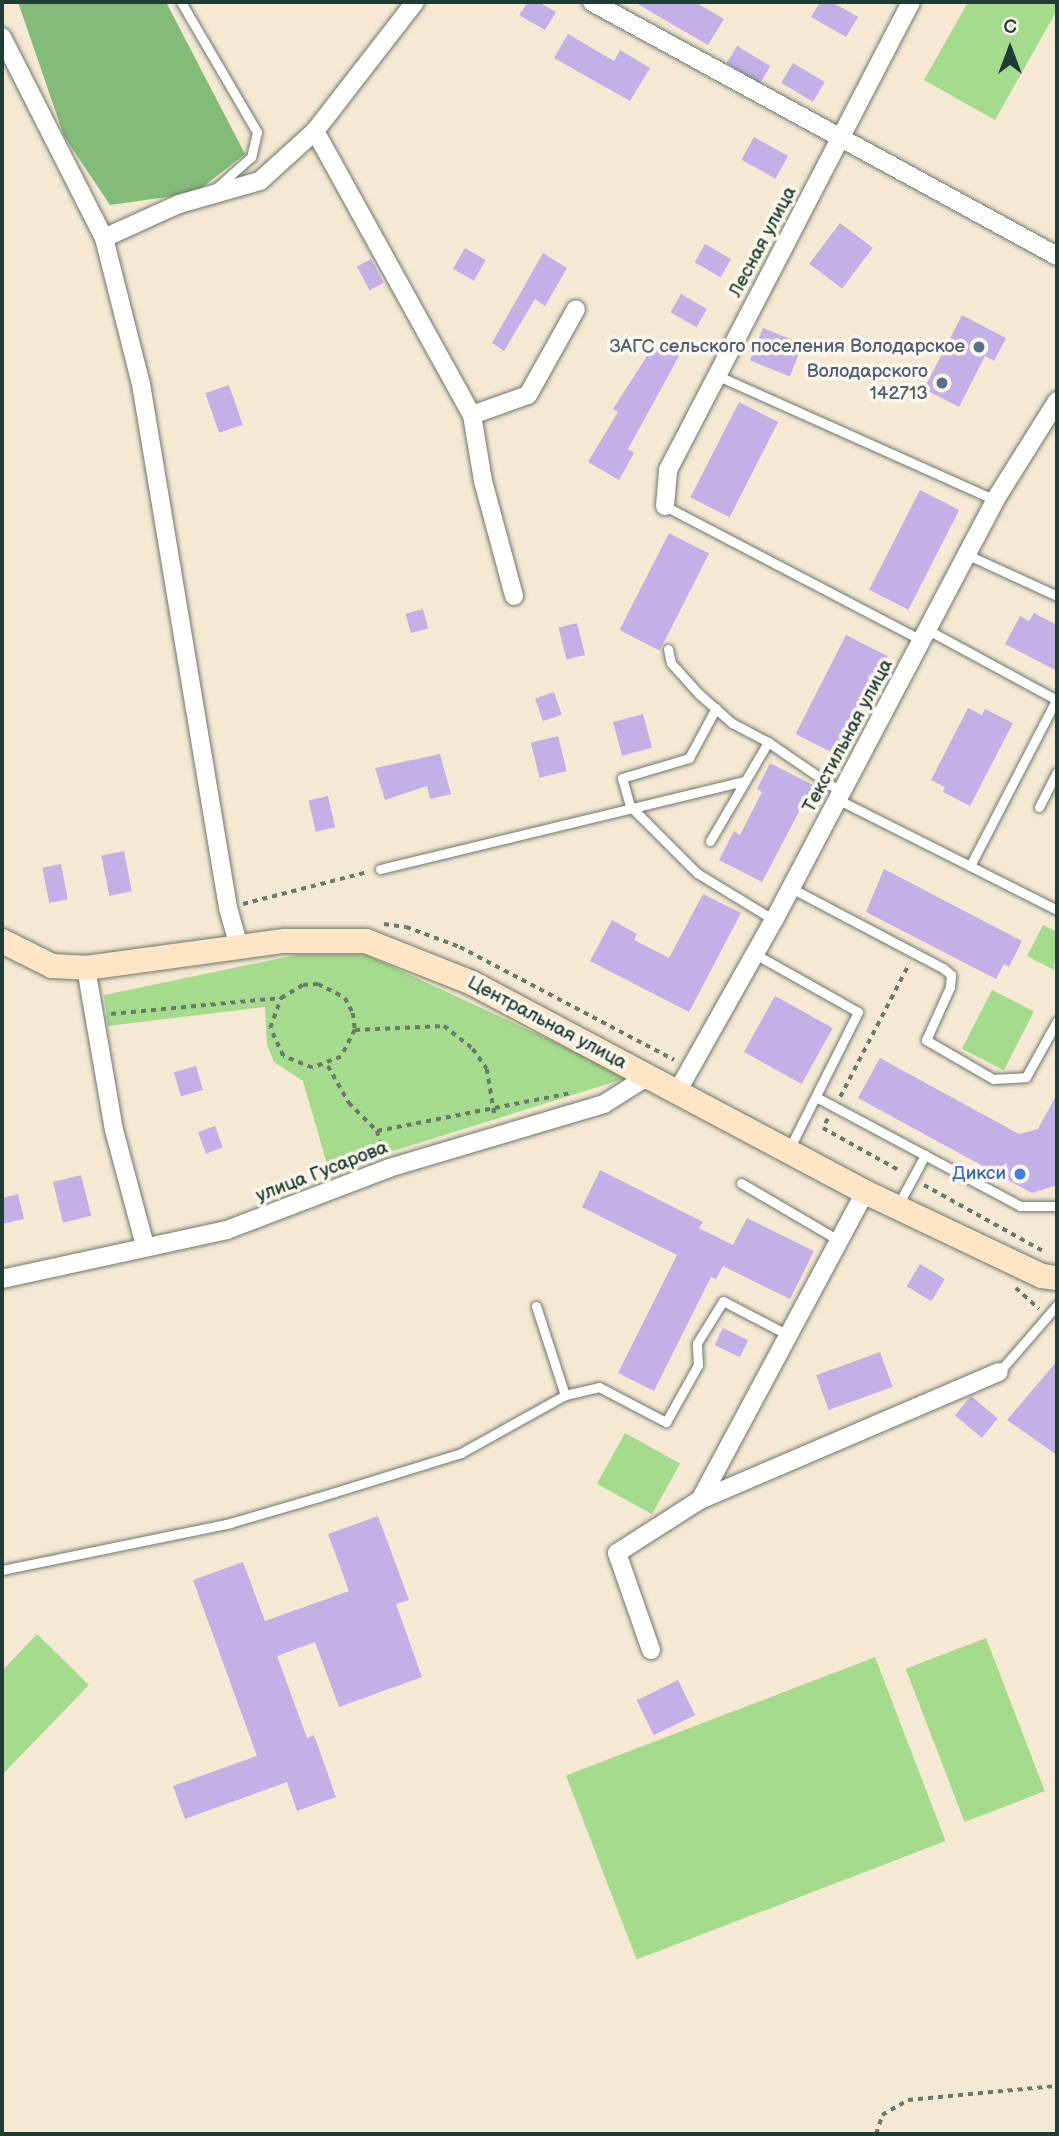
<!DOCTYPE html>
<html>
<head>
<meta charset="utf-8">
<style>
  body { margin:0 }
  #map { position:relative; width:1059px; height:2136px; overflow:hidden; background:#f6e9d3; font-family:"Balsamiq Sans",sans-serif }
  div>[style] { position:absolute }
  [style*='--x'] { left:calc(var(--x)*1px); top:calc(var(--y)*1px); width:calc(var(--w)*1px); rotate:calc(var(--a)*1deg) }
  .green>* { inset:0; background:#a4db8c; transform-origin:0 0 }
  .forest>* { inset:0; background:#83bb78 }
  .building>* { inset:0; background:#c3b0e6; transform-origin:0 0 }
  .path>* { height:3.5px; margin-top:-1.75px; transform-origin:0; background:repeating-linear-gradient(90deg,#6a796c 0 5px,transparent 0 10px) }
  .roads { filter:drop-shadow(0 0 2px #6a796c) drop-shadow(0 0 2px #6a796c) }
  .lane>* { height:9px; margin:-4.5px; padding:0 4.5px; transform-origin:4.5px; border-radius:4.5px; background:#fff }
  .street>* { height:18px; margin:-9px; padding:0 9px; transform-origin:9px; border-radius:9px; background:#fff }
  .secondary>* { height:24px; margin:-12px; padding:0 12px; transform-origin:12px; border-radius:12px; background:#fde5c5 }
  .dots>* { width:19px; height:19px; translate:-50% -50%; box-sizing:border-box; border:4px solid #fbf7ec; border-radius:50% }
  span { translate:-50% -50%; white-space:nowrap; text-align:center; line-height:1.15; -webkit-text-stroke:7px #fbf7ec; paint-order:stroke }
  .street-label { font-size:19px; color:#1f3d34 }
  .service-label { font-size:19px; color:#4e5e75 }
  .right { translate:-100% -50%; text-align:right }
  .shop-label { font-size:19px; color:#366cbe }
  .frame { position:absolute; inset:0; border:4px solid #1f3d34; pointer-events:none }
  .north { position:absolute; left:975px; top:14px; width:70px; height:70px; -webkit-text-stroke:5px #fbf7ec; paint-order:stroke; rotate:0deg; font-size:19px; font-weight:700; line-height:28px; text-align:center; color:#1f3d34 }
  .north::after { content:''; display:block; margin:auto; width:24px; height:32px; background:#1f3d34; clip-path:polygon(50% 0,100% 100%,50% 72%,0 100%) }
</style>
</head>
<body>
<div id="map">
  <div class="green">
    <div style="clip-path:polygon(968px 2px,1057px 2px,1057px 10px,995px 120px,924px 80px)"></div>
    <div style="clip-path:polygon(1043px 925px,1057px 932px,1054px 970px,1027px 956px)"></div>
    <div style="clip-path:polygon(296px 955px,367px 955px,630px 1077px,329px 1171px,303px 1081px,274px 1062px,267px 1045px,265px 1007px,108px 1026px,104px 995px)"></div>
    <div style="left:992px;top:990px;width:47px;height:66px;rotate:27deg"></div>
    <div style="left:625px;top:1433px;width:63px;height:58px;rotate:29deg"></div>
    <div style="clip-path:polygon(37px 1634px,89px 1685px,2px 1775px,2px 1671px)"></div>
    <div style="left:986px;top:1638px;width:164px;height:86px;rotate:69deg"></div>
    <div style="left:875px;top:1657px;width:197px;height:331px;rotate:69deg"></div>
  </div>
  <div class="forest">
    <div style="clip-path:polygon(18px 2px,166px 2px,245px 154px,195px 193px,110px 205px,64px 136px)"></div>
  </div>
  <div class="building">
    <div style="clip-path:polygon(528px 2px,538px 2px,556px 12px,545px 30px,519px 15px)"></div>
    <div style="clip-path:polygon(634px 2px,695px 2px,724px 19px,708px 45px)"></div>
    <div style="clip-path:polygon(820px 2px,832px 2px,858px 17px,846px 37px,811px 17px)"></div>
    <div style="clip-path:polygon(568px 34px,614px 61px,620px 50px,650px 68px,630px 101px,554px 58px)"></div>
    <div style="left:737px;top:46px;width:39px;height:20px;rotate:31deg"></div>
    <div style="left:793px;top:63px;width:37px;height:23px;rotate:31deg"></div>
    <div style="left:754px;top:137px;width:39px;height:26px;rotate:29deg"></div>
    <div style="left:840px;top:223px;width:41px;height:51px;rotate:37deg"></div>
    <div style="left:705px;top:244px;width:30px;height:21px;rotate:30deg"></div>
    <div style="left:465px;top:248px;width:24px;height:24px;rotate:30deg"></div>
    <div style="clip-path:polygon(543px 253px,567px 268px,545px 306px,535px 299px,504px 351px,492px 343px)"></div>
    <div style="left:371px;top:259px;width:27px;height:16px;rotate:62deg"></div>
    <div style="left:681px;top:294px;width:30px;height:21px;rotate:30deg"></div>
    <div style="clip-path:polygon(962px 315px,1006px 338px,994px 361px,985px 356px,959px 407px,924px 389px)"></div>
    <div style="left:763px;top:328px;width:43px;height:35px;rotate:22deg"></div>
    <div style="clip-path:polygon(656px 342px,679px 356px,628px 449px,634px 453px,619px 480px,588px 462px,618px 412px,613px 409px)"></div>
    <div style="left:229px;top:385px;width:42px;height:25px;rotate:71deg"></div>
    <div style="left:739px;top:402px;width:44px;height:107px;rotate:27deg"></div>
    <div style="left:920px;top:490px;width:44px;height:112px;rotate:27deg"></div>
    <div style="left:669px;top:533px;width:45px;height:109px;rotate:27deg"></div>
    <div style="left:423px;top:609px;width:20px;height:18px;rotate:75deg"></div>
    <div style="clip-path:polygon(1034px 613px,1057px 625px,1057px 671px,1005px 644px,1020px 616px,1029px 621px)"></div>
    <div style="left:577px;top:623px;width:33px;height:19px;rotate:76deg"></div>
    <div style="left:846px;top:635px;width:47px;height:111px;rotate:27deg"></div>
    <div style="left:554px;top:692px;width:24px;height:20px;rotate:71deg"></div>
    <div style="clip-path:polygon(968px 708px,982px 715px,985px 709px,1013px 723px,970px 806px,943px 792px,945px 787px,931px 780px)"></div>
    <div style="left:643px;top:714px;width:35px;height:31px;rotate:75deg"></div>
    <div style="left:558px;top:736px;width:36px;height:28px;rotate:76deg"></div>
    <div style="clip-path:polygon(440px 754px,451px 794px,430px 799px,427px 786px,385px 800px,375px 768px)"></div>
    <div style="clip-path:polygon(770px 763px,813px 785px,762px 882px,719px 860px,734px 831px,740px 835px,762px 792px,757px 789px)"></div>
    <div style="left:328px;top:796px;width:32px;height:20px;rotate:77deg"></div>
    <div style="left:124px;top:851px;width:41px;height:23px;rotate:79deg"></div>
    <div style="left:61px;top:864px;width:36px;height:19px;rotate:79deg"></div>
    <div style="clip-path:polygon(884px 869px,1022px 941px,1009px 967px,1004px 964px,996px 979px,866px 912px)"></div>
    <div style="clip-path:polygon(703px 894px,741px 913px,689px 1012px,590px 961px,612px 920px,637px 934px,634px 940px,669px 958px)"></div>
    <div style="left:775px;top:996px;width:66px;height:64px;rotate:29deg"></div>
    <div style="clip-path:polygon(880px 1058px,1019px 1134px,1038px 1129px,1057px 1094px,1057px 1185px,1032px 1193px,858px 1098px)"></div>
    <div style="left:196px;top:1066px;width:25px;height:23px;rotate:74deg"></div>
    <div style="left:215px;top:1126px;width:23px;height:18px;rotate:70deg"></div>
    <div style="clip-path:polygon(600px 1170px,703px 1222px,699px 1228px,733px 1245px,747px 1218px,814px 1251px,790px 1299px,723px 1266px,716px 1279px,711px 1277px,654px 1391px,618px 1373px,677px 1255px,582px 1207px)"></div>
    <div style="left:81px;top:1175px;width:42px;height:29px;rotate:76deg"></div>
    <div style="clip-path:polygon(18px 1194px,24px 1219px,2px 1224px,2px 1198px)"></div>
    <div style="left:920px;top:1264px;width:29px;height:26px;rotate:31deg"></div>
    <div style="left:723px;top:1328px;width:28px;height:19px;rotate:26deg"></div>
    <div style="left:880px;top:1352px;width:37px;height:68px;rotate:70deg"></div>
    <div style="clip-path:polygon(1057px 1361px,1057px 1455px,1007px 1420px)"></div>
    <div style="left:971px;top:1396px;width:35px;height:25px;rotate:40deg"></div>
    <div style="clip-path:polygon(378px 1516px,409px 1600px,396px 1604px,422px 1677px,339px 1707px,315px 1642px,277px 1656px,307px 1738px,314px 1735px,336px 1797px,297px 1811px,287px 1782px,185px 1819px,173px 1786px,257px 1756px,193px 1580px,243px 1562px,265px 1621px,349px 1591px,328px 1534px)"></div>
    <div style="left:678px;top:1680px;width:39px;height:46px;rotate:64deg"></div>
  </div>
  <div class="path">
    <div style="--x:243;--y:904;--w:129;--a:-14.4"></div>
    <div style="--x:384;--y:924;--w:22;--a:8"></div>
    <div style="--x:406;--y:927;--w:58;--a:20.3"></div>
    <div style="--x:460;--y:947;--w:242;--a:27.8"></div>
    <div style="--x:111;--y:1014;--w:171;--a:-5.4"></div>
    <div style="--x:281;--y:998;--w:26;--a:-31"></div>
    <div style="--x:303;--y:985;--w:15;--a:-4"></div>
    <div style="--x:318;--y:984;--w:30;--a:27"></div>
    <div style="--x:345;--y:998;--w:17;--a:62"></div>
    <div style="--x:353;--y:1013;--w:17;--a:83"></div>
    <div style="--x:355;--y:1030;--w:30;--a:117"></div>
    <div style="--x:341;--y:1057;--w:31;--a:159"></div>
    <div style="--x:312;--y:1068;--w:31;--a:-158"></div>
    <div style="--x:283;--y:1056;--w:31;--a:-115"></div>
    <div style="--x:270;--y:1028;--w:32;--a:-70"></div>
    <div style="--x:355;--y:1030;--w:89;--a:-2.6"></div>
    <div style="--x:444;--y:1026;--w:37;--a:38"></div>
    <div style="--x:473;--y:1049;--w:24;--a:55"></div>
    <div style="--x:487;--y:1069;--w:50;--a:80.7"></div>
    <div style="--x:328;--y:1066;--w:43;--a:60.4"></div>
    <div style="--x:349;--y:1103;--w:40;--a:45"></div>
    <div style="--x:377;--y:1131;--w:20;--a:72"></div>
    <div style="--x:840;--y:1097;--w:150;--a:-62.6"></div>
    <div style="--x:828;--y:1119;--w:10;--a:119"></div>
    <div style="--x:823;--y:1128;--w:90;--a:29.1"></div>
    <div style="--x:377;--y:1131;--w:198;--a:-11.1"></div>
    <div style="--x:924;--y:1185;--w:136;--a:29"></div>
    <div style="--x:1016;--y:1288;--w:31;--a:42"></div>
    <div style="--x:876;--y:2134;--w:20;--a:-72"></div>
    <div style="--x:882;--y:2115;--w:30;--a:-30"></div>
    <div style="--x:908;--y:2100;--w:150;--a:-5.4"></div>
  </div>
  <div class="roads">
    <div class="lane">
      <div style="--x:181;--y:2;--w:151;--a:59.7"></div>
      <div style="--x:257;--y:132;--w:26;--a:103"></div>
      <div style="--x:251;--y:157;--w:50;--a:138.3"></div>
      <div style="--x:716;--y:375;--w:306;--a:24.1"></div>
      <div style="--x:665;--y:506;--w:289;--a:27.6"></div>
      <div style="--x:968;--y:555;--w:98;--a:24.7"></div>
      <div style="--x:928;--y:630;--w:147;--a:28.5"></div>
      <div style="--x:668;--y:649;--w:14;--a:78"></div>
      <div style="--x:671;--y:663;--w:42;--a:47.9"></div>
      <div style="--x:699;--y:694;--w:44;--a:41.3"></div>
      <div style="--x:732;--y:723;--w:41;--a:27.8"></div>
      <div style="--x:716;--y:708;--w:57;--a:118.4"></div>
      <div style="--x:689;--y:758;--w:70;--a:163.4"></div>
      <div style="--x:622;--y:778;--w:29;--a:74"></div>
      <div style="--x:630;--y:806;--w:95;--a:45"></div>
      <div style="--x:697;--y:873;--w:90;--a:31.4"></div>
      <div style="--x:837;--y:799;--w:149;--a:26.7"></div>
      <div style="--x:970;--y:866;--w:187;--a:-62.6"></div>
      <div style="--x:1039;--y:807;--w:39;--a:-63"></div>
      <div style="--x:710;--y:841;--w:115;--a:-59.6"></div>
      <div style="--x:768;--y:742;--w:88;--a:34.4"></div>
      <div style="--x:970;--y:866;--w:97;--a:26.8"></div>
      <div style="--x:380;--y:869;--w:375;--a:-13.6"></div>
      <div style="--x:791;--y:888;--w:172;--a:27.8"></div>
      <div style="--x:943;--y:968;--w:11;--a:41"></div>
      <div style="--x:951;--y:975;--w:12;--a:95"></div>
      <div style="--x:950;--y:987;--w:58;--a:114.4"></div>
      <div style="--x:926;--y:1040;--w:78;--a:30.2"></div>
      <div style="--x:993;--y:1079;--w:33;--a:-3"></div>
      <div style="--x:1026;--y:1077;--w:64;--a:-61"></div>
      <div style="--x:755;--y:954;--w:118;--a:29.4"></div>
      <div style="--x:858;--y:1012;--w:153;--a:116.7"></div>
      <div style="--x:816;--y:1097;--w:231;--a:28.1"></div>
      <div style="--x:1020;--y:1206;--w:37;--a:0"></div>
      <div style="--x:741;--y:1183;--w:115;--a:30.4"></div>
      <div style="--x:898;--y:1205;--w:57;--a:-61.6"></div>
      <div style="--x:536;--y:1306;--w:94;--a:72"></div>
      <div style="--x:565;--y:1395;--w:35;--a:-13"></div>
      <div style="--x:599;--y:1387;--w:76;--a:27.6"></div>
      <div style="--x:666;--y:1422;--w:65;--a:-60.7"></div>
      <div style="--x:698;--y:1365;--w:22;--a:-93"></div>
      <div style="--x:697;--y:1343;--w:49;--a:-58.2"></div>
      <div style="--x:723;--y:1301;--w:73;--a:27.6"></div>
      <div style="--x:999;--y:1372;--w:89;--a:-49.1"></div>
      <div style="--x:2;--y:1570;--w:233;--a:-11.6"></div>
      <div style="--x:230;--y:1523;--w:93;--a:-16.3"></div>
      <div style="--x:319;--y:1497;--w:149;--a:-17.2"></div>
      <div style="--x:461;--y:1453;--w:119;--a:-29.1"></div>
    </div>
    <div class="street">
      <div style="--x:592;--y:2;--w:530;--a:28.64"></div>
      <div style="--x:2;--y:37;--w:225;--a:63.1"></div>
      <div style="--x:104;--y:238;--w:151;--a:75.8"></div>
      <div style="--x:141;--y:384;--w:531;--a:80.57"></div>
      <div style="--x:228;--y:908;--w:40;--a:74"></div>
      <div style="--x:315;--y:131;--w:325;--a:61.1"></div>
      <div style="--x:472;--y:415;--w:59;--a:-19.7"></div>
      <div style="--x:528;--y:395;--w:98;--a:-60.8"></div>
      <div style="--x:104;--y:238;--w:82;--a:-24.4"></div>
      <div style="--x:179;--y:204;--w:84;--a:-15.9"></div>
      <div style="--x:260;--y:181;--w:74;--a:-42.3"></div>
      <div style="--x:315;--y:131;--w:163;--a:-52.2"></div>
      <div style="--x:472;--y:415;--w:67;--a:80.5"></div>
      <div style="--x:483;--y:481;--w:119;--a:74.9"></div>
      <div style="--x:665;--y:506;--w:36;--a:-85"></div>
      <div style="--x:668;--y:470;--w:527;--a:-62.56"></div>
      <div style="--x:86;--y:968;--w:164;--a:80.2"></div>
      <div style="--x:114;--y:1130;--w:120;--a:75"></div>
      <div style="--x:677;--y:1092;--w:197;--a:-60.6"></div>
      <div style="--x:774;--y:920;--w:475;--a:-62.2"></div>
      <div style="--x:995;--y:500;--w:117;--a:-57.9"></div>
      <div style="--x:2;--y:1279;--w:230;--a:-12.3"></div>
      <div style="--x:227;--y:1230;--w:173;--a:-20.9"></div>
      <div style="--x:389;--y:1168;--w:224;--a:-16.6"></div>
      <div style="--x:604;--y:1104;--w:52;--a:-32.5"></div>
      <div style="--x:700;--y:1500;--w:349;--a:-61.8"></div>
      <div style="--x:651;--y:1650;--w:103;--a:-109.3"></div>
      <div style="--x:617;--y:1553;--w:98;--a:-32.6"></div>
      <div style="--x:700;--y:1500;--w:325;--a:-23.2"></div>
    </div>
    <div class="secondary">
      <div style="--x:2;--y:941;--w:56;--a:26.6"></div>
      <div style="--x:52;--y:966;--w:34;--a:3"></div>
      <div style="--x:86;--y:968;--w:200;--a:-7.8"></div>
      <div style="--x:284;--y:941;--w:82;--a:0"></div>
      <div style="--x:366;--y:941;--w:114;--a:21.6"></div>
      <div style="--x:472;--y:983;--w:445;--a:28"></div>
      <div style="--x:865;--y:1192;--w:196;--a:25.4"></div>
      <div style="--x:1042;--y:1276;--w:15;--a:8"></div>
    </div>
  </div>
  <div class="dots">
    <div style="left:979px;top:347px;background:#5c6f8a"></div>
    <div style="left:942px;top:383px;background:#5c6f8a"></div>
    <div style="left:1020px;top:1174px;background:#3f7fe0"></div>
  </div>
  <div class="street-label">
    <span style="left:763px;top:242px;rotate:-62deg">Лесная улица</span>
    <span style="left:848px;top:736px;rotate:-62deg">Текстильная улица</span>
    <span style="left:547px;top:1023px;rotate:28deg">Центральная улица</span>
    <span style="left:322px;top:1172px;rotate:-21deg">улица Гусарова</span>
  </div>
  <div class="service-label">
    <span class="right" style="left:965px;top:347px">ЗАГС сельского поселения Володарское</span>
    <span class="right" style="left:928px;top:383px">Володарского<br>142713</span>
  </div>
  <div class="shop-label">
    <span class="right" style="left:1006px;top:1174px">Дикси</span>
  </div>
  <div class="frame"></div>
  <div class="north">С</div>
</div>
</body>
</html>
